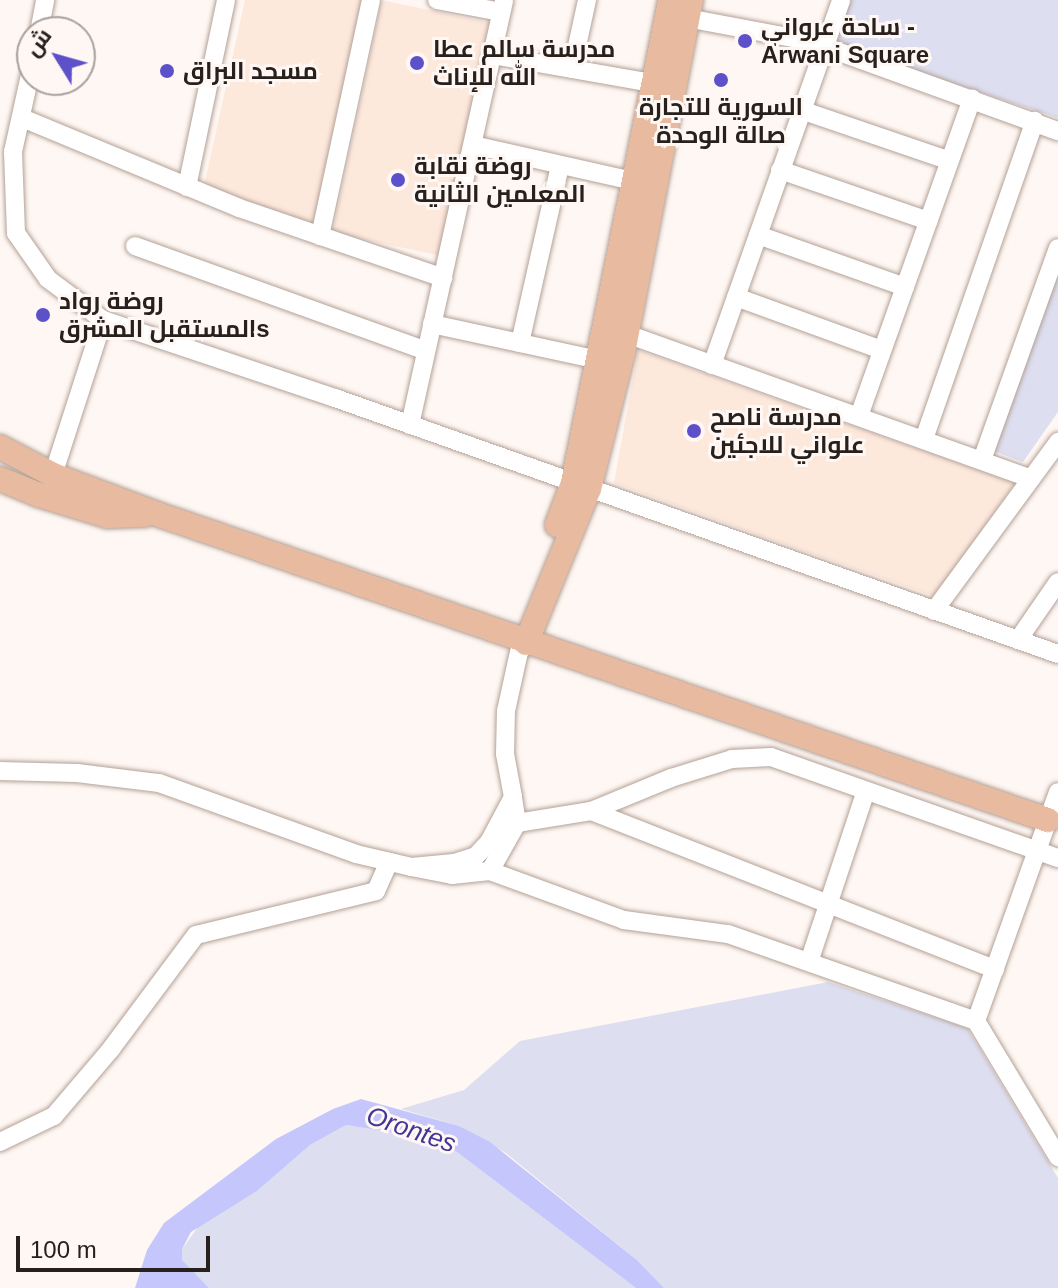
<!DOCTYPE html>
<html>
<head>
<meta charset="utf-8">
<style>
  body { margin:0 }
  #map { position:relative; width:1058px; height:1288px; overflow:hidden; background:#fff7f3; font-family:Helvetica,Cairo,sans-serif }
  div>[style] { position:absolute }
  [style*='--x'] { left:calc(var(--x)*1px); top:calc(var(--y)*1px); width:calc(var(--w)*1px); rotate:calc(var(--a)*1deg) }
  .built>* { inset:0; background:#fde8dc; transform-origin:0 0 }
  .green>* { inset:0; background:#dddef0 }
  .water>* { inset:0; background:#c4c6fc }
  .roads { filter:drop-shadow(0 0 2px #b3a197) drop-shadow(0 0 2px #b3a197) }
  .minor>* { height:18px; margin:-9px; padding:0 9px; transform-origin:9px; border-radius:9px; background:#fff }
  .major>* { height:24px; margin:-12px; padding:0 12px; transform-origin:12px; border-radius:12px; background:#e8bba1 }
  .dots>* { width:22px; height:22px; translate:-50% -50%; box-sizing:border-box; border:4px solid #fff7f3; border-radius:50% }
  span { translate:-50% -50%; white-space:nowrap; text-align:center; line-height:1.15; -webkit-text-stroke:6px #fff7f3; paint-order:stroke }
  .poi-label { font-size:24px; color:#27201c; font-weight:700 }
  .left { translate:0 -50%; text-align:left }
  .water-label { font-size:26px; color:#413598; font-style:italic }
  .north { position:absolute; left:16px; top:16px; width:80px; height:80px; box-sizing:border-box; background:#fff7f3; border:2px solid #a9a19d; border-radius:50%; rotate:307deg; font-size:22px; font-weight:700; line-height:32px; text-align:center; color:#27201c }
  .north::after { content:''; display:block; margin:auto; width:28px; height:36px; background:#5d51c9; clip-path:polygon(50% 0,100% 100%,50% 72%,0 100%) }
  .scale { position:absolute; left:16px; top:1236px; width:194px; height:36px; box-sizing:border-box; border:4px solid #27201c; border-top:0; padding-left:10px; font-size:24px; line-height:28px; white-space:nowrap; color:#27201c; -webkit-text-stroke:6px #fff7f3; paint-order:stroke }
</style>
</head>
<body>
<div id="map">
  <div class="built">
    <div style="clip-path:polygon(245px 0,364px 0,317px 225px,204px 186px)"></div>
    <div style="left:382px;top:0;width:112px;height:238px;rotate:12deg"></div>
    <div style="clip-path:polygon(638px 350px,821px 415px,1015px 483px,937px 597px,775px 541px,614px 483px)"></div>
  </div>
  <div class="green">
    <div style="clip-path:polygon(846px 0,1058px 0,1058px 118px,831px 43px)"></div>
    <div style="clip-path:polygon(1058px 264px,1058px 412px,1023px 462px,991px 450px)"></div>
    <div style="clip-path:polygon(828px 982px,967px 1028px,1058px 1178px,1058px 1288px,664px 1288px,638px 1261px,506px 1153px,459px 1126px,401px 1109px,464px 1090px,520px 1041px)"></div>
    <div style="clip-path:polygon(346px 1125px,415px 1136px,457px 1152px,636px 1288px,209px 1288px,186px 1265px,182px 1260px,182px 1249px,200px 1224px,257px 1191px,310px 1145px)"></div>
  </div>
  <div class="water">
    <div style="clip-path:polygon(361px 1099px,459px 1126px,490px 1142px,638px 1261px,664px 1288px,636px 1288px,457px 1152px,415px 1136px,346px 1125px,310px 1145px,257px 1191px,191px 1232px,182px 1249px,182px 1260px,209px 1288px,135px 1288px,147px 1250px,164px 1223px,276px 1139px,333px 1109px)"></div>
  </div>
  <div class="roads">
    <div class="minor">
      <div style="--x:437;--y:0;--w:65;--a:10.6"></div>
      <div style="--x:687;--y:18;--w:124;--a:10.7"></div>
      <div style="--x:809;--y:41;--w:265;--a:19.9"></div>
      <div style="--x:39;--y:32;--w:33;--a:-79"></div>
      <div style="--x:492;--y:55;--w:163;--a:9.9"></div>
      <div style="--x:32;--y:66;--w:88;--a:102.5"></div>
      <div style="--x:13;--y:152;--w:81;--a:87.9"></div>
      <div style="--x:16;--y:233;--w:56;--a:55.2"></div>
      <div style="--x:48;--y:279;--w:69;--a:36.7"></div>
      <div style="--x:103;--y:320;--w:245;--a:18.6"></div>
      <div style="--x:335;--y:398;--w:767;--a:19.5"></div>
      <div style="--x:572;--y:69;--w:71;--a:-77.7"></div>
      <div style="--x:801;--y:110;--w:157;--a:18.9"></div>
      <div style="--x:22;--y:118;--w:235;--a:22.5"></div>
      <div style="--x:239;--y:208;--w:216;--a:18.9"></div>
      <div style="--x:473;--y:145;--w:164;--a:12.7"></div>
      <div style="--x:780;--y:170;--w:157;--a:19"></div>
      <div style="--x:187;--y:187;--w:191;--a:-78.2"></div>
      <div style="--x:758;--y:235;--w:156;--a:19.5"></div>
      <div style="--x:320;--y:236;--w:241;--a:-77.8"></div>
      <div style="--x:135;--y:246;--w:309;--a:19.8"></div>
      <div style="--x:736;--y:297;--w:155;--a:20"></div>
      <div style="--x:432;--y:324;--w:171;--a:12.2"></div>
      <div style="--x:627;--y:334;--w:429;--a:19.7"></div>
      <div style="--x:520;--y:343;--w:182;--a:-77.3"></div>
      <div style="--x:712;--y:365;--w:387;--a:-70.5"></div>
      <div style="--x:859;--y:416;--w:337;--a:-70.4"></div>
      <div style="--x:410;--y:425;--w:435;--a:-77.5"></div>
      <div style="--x:924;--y:439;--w:337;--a:-70.8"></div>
      <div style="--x:982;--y:460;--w:225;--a:-70.3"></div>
      <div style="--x:53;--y:475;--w:163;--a:-72.1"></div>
      <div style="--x:934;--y:611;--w:210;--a:-53.7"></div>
      <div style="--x:1018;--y:640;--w:70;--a:-55.4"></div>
      <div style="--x:0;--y:771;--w:77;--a:1.5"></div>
      <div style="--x:77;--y:773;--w:83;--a:7"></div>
      <div style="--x:159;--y:783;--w:209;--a:19.8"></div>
      <div style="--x:356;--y:854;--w:57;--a:13.3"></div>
      <div style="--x:411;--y:867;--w:42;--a:11"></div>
      <div style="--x:452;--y:875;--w:38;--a:-6"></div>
      <div style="--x:490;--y:871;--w:55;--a:-60.6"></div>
      <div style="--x:517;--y:823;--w:26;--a:-99"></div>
      <div style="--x:513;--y:797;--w:51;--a:118.1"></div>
      <div style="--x:489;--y:842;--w:19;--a:133"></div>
      <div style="--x:476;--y:856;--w:23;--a:162"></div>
      <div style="--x:454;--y:863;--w:43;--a:174.7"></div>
      <div style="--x:513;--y:797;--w:44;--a:-100.5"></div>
      <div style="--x:505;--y:754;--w:43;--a:-88.7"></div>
      <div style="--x:506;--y:711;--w:60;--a:-77.6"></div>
      <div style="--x:519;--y:652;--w:11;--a:-52"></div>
      <div style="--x:591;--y:811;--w:434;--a:21.4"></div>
      <div style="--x:517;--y:823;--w:75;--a:-9.2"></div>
      <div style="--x:591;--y:811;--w:87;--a:-22.4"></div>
      <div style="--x:671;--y:778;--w:64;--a:-17.3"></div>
      <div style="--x:732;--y:759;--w:39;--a:-3"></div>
      <div style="--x:771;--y:757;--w:304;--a:19.4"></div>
      <div style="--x:490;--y:871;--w:143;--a:20.1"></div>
      <div style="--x:624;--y:920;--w:105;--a:7.7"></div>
      <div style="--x:728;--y:934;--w:263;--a:19.3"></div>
      <div style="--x:976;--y:1021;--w:159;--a:58.9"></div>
      <div style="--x:809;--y:962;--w:180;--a:-71.6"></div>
      <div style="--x:976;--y:1021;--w:243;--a:-70.3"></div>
      <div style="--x:0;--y:1142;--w:60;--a:-25.7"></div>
      <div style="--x:54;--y:1116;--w:88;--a:-49.6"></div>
      <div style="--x:111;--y:1049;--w:142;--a:-53.3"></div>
      <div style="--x:196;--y:935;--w:185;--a:-13.7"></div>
      <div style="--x:376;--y:891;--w:32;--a:-66"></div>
    </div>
    <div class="major">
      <div style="--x:0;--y:447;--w:60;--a:27.8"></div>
      <div style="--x:53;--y:475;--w:114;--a:20.5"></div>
      <div style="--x:160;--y:515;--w:939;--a:18.96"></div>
      <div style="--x:0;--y:479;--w:42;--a:22.3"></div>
      <div style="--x:39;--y:495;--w:72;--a:16.9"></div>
      <div style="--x:108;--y:516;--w:37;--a:-2"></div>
      <div style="--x:557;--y:525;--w:45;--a:-69.1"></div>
      <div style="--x:573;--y:483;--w:493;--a:-78.6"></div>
      <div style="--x:526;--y:643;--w:166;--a:-67.8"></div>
      <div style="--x:589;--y:489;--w:140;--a:-76"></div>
      <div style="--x:623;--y:353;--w:359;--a:-79.1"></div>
    </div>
  </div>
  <div class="dots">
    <div style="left:745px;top:41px;background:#5d51c9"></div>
    <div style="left:417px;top:63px;background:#5d51c9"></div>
    <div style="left:167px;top:71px;background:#5d51c9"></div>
    <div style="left:721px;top:80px;background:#5d51c9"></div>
    <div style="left:398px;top:180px;background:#5d51c9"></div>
    <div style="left:43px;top:315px;background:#5d51c9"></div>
    <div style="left:694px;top:431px;background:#5d51c9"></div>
  </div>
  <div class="poi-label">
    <span class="left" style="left:761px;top:41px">ساحة عرواني -<br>Arwani Square</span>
    <span class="left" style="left:433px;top:63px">مدرسة سالم عطا<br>الله للإناث</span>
    <span class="left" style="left:183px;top:71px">مسجد البراق</span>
    <span style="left:721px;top:121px">السورية للتجارة<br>صالة الوحدة</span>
    <span class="left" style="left:414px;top:180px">روضة نقابة<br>المعلمين الثانية</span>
    <span class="left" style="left:59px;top:315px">روضة رواد<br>المستقبل المشرقs</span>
    <span class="left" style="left:710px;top:431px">مدرسة ناصح<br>علواني للاجئين</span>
  </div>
  <div class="water-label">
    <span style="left:411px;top:1130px;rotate:19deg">Orontes</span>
  </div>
  <div class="north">ش</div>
  <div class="scale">100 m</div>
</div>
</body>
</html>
